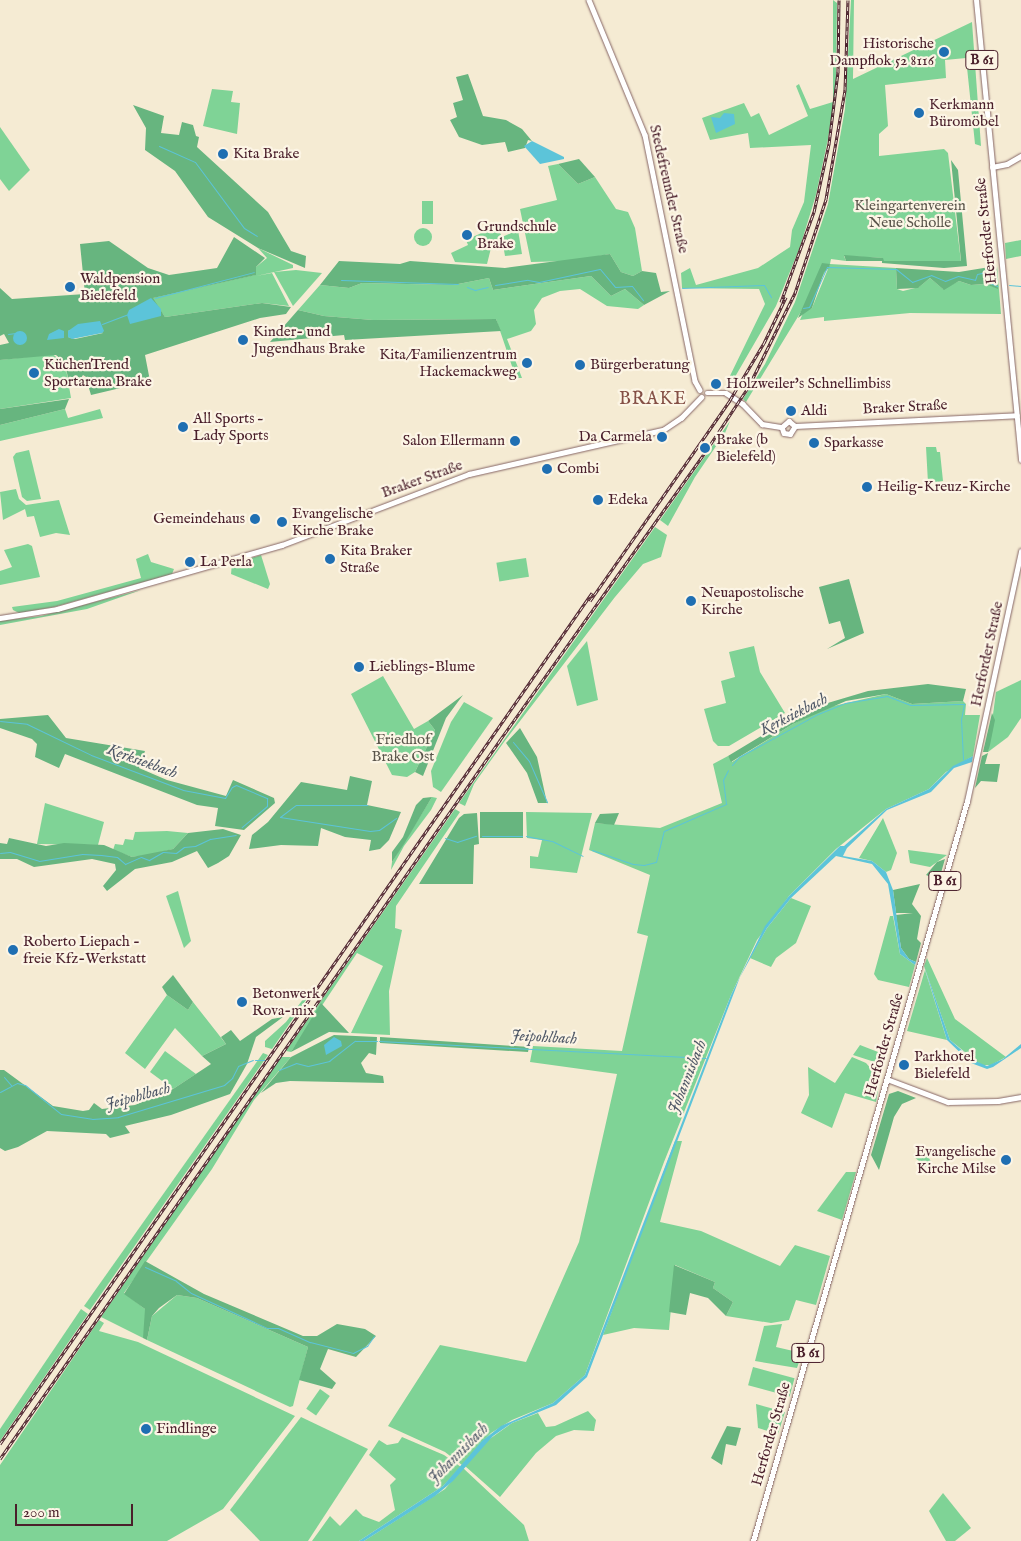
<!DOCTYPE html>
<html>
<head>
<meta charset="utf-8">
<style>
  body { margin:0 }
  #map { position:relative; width:1021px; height:1541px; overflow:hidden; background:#f5ebd3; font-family:"IM FELL English",serif }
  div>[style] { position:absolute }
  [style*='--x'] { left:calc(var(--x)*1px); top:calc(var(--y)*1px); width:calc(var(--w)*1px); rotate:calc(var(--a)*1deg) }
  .green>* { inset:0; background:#7fd396; transform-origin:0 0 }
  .round { border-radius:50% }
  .forest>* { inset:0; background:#67b57f; transform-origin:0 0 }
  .water>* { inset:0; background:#5cc4d9 }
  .stream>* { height:1px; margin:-0.5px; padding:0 0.5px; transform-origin:0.5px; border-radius:0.5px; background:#5cc4d9 }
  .roads { filter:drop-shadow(0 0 1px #866666) drop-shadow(0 0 1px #866666) }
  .secondary>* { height:4.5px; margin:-2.25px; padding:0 2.25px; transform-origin:2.25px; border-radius:2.25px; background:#fff }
  .primary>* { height:5px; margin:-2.5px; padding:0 2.5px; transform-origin:2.5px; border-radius:2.5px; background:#fff }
  .rail>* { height:3px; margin-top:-1.5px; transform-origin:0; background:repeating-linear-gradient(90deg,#fcf5e5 0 4px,#4a1f2b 0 8px); box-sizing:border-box; border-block:1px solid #4a1f2b }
  .dots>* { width:14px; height:14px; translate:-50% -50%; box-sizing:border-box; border:2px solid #fcf5e5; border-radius:50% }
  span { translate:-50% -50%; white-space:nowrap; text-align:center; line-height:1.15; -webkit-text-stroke:4.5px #fcf5e5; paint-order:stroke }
  .shield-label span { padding:1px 4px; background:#fcf5e5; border:1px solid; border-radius:4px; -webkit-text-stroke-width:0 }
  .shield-label { font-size:14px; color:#4a1f2b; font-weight:700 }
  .poi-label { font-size:15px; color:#4a1f2b }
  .right { translate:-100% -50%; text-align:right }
  .left { translate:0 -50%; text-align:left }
  .street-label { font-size:15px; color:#4a1f2b }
  .park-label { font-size:15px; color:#5a554b }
  .water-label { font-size:16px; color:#505968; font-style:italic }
  .quarter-label { font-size:18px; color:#844f45; letter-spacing:1px }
  .scale { position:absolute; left:15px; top:1504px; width:118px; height:22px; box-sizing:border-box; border:2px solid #4a1f2b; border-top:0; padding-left:6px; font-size:15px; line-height:18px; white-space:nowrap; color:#4a1f2b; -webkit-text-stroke:4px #fcf5e5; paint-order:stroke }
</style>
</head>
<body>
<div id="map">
  <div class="green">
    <div style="clip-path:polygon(833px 0,837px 3px,836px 79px,834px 99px,828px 139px,816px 195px,800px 247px,776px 306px,728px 389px,726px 384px,765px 304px,759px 289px,682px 288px,681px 273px,690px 268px,696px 285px,758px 268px,790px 247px,792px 230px,804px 202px,811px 145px,750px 148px,748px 133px,710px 140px,702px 118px,744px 103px,751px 117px,759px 113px,769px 135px,808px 116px,796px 86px,799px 84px,810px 109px,833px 102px)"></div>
    <div style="clip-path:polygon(851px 0,854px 0,853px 79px,972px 22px,981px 146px,975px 144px,966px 58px,945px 60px,946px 78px,885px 85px,888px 126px,879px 134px,879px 156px,944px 149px,948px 153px,961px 262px,883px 261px,883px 258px,844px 256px,846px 261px,831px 259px,830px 264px,896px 268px,897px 289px,903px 291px,919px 287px,930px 278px,943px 289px,959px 281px,971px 285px,985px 284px,997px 288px,997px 265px,1001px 314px,910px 313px,824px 321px,824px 317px,800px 320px,804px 311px,812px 308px,830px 264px,746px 402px,743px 399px,765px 364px,795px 302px,828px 204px,845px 109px)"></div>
    <div style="clip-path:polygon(212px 89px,233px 91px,231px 102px,240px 103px,237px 134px,203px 126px)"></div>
    <div style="clip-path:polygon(0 127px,30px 170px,9px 191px,0 179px)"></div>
    <div style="clip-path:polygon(558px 164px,578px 184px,595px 177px,616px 209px,628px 212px,635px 228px,642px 271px,633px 276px,621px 272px,610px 254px,571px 261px,531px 262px,520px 209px,557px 200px,548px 166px)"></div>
    <div style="left:422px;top:201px;width:11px;height:23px"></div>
    <div style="clip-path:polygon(497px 226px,502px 237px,518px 230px,522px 254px,505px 256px,502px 239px,492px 244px,487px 264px,455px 262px,451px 253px,468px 245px,466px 240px)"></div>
    <div class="round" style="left:414px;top:228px;width:18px;height:18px"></div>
    <div style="clip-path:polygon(1021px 240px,1021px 256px,1006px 259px,1005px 243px)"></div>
    <div style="clip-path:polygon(258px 248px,293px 265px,293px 268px,256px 276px,272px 273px,289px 306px,262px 303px,165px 317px,152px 298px,255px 275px,256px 267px,267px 258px)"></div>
    <div style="clip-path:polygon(296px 270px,322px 273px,293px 306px,274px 272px)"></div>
    <div style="clip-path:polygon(591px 276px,611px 296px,625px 289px,644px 305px,638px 309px,607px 306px,580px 289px,560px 291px,542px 298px,534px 310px,536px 324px,531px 331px,507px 339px,522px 378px,516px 378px,496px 319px,373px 320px,324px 316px,298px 310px,320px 285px,349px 288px,362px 283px,453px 285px,489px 278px,493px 290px)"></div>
    <div style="clip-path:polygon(52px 354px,65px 363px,71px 398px,0 409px,0 360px)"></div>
    <div style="clip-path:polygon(65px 409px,68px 418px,100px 409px,103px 418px,0 441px,0 425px)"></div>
    <div style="clip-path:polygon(730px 421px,725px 433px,695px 477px,668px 526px,660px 520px)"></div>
    <div style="clip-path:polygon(926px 447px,936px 447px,937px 452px,940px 452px,943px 481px,928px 483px)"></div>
    <div style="clip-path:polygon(29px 450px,41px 499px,27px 501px,22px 497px,13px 457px,16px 453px)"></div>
    <div style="clip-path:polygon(16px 489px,19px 499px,26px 505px,59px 500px,70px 535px,56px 533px,40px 537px,34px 516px,27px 517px,25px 509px,3px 520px,0 492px)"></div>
    <div style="clip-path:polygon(655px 527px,667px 535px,661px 557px,643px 564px,615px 597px,504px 742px,474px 784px,465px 806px,459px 803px)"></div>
    <div style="clip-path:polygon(28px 544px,32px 546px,40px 577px,0 585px,0 571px,12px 567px,4px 550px)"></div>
    <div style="clip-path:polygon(148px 554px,151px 562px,174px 569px,172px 574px,54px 607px,19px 613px,13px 610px,12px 607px,57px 601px,141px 578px,136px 559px)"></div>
    <div style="clip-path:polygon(261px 555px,270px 584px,268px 589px,231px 574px,232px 564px)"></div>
    <div style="left:526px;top:558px;width:19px;height:30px;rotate:81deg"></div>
    <div style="clip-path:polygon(141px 590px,87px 609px,0 625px,0 621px,41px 616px)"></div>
    <div style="clip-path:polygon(587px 641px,598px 700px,577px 706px,567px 666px)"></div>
    <div style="clip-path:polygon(754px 646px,760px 672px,785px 713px,729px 746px,718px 746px,713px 741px,704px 709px,726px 703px,721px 681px,735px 677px,729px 652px)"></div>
    <div style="clip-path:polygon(383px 676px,414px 729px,428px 721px,435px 730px,415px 772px,407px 777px,392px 775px,351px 694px)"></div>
    <div style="clip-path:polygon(1021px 680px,1021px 718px,1008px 737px,988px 752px,996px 692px)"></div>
    <div style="clip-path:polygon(886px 694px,912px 704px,963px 701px,966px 704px,965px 715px,980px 715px,973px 756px,946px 772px,929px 789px,886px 809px,836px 849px,789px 896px,757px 940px,731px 995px,664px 1162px,585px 1375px,553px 1403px,512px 1420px,491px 1433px,462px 1465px,445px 1452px,388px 1426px,440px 1345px,526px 1362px,579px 1242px,617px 1074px,530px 1062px,533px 1046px,622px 1051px,648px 936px,637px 933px,650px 875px,589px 850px,595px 823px,660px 828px,722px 803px,713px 764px,728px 756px,732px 762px,793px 724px,829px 707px)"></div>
    <div style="clip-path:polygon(464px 702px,493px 718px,441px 792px,433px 787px,431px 771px,451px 722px)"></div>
    <div style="clip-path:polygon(432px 797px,437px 798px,431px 810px,404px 846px,391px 870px,392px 862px)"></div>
    <div style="clip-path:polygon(45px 803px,104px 822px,98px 845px,37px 844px)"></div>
    <div style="clip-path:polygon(455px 809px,460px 812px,396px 906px,395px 928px,402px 930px,389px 991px,390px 1035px,351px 1033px,383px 966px,357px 953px,291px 1052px,286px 1051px)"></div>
    <div style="clip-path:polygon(526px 812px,592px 813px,577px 873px,530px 868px,530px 856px,538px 857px,542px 840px,527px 838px)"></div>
    <div style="clip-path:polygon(883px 818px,897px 853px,891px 870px,886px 872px,872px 861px,859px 858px)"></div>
    <div style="clip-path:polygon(167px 831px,188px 833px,173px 849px,149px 855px,132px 857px,113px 850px,115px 844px,123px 845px,125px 839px,133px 840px,135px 832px)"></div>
    <div style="clip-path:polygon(908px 850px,947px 855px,930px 867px,910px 863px)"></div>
    <div style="clip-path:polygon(178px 891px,191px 941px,184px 948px,166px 896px)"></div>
    <div style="clip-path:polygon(791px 898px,811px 906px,796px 943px,776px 958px,771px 967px,750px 958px,767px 928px)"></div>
    <div style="clip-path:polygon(890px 916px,893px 916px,900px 954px,915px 965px,909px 987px,878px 980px,874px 974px)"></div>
    <div style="clip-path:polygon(927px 958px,955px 1019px,1006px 1057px,991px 1065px,981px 1065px,950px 1040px,924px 966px)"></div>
    <div style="clip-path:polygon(925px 970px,945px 1034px,947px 1040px,907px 1031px)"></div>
    <div style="clip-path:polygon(313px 986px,315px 987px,272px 1049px,265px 1047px,265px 1041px,286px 1022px)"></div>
    <div style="clip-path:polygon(167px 995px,188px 1010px,193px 1002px,226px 1044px,202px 1056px,175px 1028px,145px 1069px,125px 1053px)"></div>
    <div style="clip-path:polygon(860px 1045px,878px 1052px,887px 1045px,884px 1065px,853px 1055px)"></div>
    <div style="clip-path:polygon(165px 1051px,196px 1074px,173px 1089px,150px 1072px)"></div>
    <div style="clip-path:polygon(263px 1053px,268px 1055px,90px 1310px,84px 1306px)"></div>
    <div style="clip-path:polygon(281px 1057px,291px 1057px,254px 1100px,212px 1169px,124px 1293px,145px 1309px,145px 1336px,143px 1338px,101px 1317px)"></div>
    <div style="clip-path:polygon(852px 1057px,866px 1063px,880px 1079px,876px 1102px,845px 1093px,832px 1128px,801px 1113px,809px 1095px,808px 1067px,835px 1083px)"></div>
    <div style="clip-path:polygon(675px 1141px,682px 1141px,660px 1222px,701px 1231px,780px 1266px,795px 1245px,830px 1256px,816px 1305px,796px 1300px,789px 1320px,771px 1323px,726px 1316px,733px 1302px,713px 1288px,715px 1282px,675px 1265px,669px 1330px,634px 1328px,603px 1335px)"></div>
    <div style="clip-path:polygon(925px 1150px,932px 1164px,926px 1167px,913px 1156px)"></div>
    <div style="clip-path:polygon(846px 1172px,856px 1172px,842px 1220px,817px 1211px)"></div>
    <div style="clip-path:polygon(177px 1295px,197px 1298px,308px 1347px,293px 1406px,290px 1407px,147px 1340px,152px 1316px)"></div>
    <div style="clip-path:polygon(81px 1309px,88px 1314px,0 1441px,0 1429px)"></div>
    <div style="clip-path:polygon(99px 1320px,104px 1323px,99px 1331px,138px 1342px,295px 1416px,223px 1509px,167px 1541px,0 1541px,0 1465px)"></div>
    <div style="clip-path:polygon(782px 1324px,776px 1347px,802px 1353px,797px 1368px,755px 1361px,764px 1326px)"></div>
    <div style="left:753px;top:1367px;width:43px;height:19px;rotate:15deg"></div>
    <div style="left:320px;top:1389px;width:12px;height:24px;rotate:35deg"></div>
    <div style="clip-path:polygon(756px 1404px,785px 1412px,778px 1434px,758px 1428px)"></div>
    <div style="clip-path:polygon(588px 1411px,596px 1420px,594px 1431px,574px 1430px,556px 1436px,536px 1453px,500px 1497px,465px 1466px,484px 1443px,512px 1423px,538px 1413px,546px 1427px,555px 1426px)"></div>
    <div style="clip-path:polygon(301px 1417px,368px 1449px,308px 1541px,260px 1541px,230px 1510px)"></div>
    <div style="clip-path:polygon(402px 1437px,444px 1455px,461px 1467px,443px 1486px,359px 1541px,312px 1541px,330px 1516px,340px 1526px,356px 1509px,363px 1516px,379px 1522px,395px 1510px,390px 1485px,396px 1479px,369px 1455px,379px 1440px,387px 1445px,398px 1443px)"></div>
    <div style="clip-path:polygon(463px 1468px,524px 1525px,529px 1541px,364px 1541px,445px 1489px)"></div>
    <div style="clip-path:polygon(943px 1493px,971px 1528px,955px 1541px,946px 1541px,929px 1511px)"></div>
  </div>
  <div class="forest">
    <div style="clip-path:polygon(468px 74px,483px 116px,506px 120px,522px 129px,532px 141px,528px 140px,525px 148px,508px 152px,505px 142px,482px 145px,459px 137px,450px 120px,457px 117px,453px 103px,463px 100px,456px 77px)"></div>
    <div style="clip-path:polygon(133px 105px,164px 116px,161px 133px,179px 135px,182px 122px,193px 125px,196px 136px,199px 137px,197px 147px,268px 212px,291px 251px,306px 256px,305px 268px,258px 248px,208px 217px,175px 171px,145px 150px,146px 128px)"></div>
    <div style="clip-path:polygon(579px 159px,595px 177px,578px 184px,558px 164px)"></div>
    <div style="clip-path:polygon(951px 160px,958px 170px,967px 266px,944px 268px,882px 263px,882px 261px,846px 261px,844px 255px,883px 258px,884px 261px,961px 261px)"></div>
    <div style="clip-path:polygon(evenodd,234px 237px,265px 258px,256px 267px,256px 275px,153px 298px,165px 317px,262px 303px,291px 307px,286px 314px,260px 318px,145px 355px,150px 381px,91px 395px,88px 385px,91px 380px,83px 375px,77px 384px,69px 383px,65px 363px,56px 355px,0 360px,0 345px,9px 343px,4px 334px,0 336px,0 288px,12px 299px,85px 294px,80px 244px,109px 241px,148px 268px,169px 275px,217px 268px,234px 237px,86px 324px,103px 333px,75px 339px,68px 337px,68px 331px,86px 324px)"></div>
    <div style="clip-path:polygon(610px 254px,621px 272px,633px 276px,642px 271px,656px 273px,661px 292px,670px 291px,644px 305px,625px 289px,611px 296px,591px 276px,493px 290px,489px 278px,453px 285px,362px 283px,349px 288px,320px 285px,339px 261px,400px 264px,410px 261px,505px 268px)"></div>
    <div style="clip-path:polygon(822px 263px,830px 264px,829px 268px,824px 272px,812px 308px,798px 318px)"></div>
    <div style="clip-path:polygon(996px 266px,998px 289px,985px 284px,971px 285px,959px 281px,944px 290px,930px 278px,918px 288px,897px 289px,896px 268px,959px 272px)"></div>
    <div style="clip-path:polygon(298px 310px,324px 316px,373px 320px,496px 319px,501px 331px,345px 340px,344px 335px,270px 342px)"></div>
    <div style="clip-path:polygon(69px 399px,65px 409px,0 425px,0 409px)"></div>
    <div style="clip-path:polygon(849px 579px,864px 633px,827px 649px,845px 638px,840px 621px,829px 624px,819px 587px)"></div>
    <div style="clip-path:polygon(928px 684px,966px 689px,963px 701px,912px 704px,886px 694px,846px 701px,793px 724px,731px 762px,728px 756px,786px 721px,821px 705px,868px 691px)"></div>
    <div style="clip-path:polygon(463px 695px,446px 718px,423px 776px,415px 772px,435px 730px,428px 721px)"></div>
    <div style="clip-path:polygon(992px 713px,995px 720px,990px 745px,988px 752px,983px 752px)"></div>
    <div style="clip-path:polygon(48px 715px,66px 738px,145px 751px,139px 768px,167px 780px,226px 796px,233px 780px,274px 798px,275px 803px,244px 830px,215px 826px,218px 808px,197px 805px,65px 754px,59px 768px,35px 757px,37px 744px,32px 739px,0 728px,0 719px)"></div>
    <div style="clip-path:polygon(520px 728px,537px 757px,547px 803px,538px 803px,527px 773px,506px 743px)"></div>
    <div style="clip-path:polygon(988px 753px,985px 764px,1000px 764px,997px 782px,981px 781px,975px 788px,982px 756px)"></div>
    <div style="clip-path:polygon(350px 776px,372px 781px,367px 805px,401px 812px,389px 840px,380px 849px,369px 851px,371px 840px,345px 837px,321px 828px,318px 846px,281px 845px,249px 849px,252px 835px,268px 822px,301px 782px,347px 790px)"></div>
    <div style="clip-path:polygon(432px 797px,404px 844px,392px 862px,392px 852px,403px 837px,416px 805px,423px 798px)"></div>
    <div style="left:523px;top:812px;width:26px;height:43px;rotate:90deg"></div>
    <div style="clip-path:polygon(477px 813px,479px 844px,474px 845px,473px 884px,419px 884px,459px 818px,464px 814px)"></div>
    <div style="clip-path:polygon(619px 813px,614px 825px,595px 823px,600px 814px)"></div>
    <div style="clip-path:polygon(223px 829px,241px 835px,229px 856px,218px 863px,208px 868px,197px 851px,172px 862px,135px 869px,107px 891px,103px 886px,116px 870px,115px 864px,92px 859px,34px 867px,17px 859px,0 859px,0 843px,7px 844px,9px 838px,46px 846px,64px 843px,104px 845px,132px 857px,173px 849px,188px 833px)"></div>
    <div style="clip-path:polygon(945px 859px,939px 880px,926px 875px,937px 862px)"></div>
    <div style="clip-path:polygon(920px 884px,912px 904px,921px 916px,917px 939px,921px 943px,916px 962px,909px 959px,901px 948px,896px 915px,913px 913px,896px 913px,893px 890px)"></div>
    <div style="clip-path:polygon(173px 975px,193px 1002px,188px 1010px,167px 995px,162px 987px)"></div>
    <div style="clip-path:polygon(321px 1003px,349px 1033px,329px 1032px,291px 1052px)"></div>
    <div style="clip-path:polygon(283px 1017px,256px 1037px,247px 1064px,230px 1094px,171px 1115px,125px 1126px,130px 1133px,110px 1138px,106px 1134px,47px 1131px,18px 1147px,5px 1151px,0 1148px,0 1070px,4px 1070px,53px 1106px,83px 1111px,89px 1110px,94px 1103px,102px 1109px,135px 1105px,173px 1089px,211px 1064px,202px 1056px,226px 1044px,221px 1037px,231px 1030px,240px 1041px,272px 1019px)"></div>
    <div style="clip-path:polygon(334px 1035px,377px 1037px,376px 1055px,369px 1053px,361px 1063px,366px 1073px,383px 1076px,384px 1083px,290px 1081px,276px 1083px,261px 1093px,291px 1057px)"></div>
    <div style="clip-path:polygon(380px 1037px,529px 1047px,528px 1052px,380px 1043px)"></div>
    <div style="clip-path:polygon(898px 1091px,916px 1098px,902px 1104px,894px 1117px,879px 1170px,871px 1155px,889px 1094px)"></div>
    <div style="clip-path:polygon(145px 1261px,204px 1294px,303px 1336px,317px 1336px,337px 1324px,365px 1329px,376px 1336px,356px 1357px,328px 1349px,320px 1369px,336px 1383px,332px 1389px,299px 1380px,308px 1347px,197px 1298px,177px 1295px,159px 1308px,152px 1316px,147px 1340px,143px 1338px,145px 1309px,124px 1294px)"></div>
    <div style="clip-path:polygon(674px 1265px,715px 1282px,713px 1288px,733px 1302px,726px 1316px,708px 1298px,690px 1293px,686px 1315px,669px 1312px)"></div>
    <div style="clip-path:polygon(727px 1426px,741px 1428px,736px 1446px,726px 1444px,722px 1465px,711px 1458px)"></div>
  </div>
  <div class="water">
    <div style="clip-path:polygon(724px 113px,734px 114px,735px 124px,716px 133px,711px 117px,720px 118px)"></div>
    <div style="clip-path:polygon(532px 141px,564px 157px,564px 159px,540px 164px,524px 146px)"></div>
    <div style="clip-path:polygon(151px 298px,161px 309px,161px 316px,130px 324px,127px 315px,129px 310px)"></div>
    <div style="clip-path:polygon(100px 321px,104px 331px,102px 333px,72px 339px,68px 337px,68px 331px,78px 324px)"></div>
    <div style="clip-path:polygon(59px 329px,64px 331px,64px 338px,47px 340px,49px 334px)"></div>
    <div class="round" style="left:13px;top:331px;width:14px;height:14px"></div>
    <div style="clip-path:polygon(973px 756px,972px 762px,954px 768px,931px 792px,887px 810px,847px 848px,843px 856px,872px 861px,886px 872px,893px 890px,901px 948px,909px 959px,916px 962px,915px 965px,900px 954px,888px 884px,872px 864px,836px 856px,791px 898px,767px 928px,740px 977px,587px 1377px,556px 1405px,512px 1423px,493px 1436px,453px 1481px,435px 1496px,364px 1541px,359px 1541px,443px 1486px,482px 1441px,501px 1426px,553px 1403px,585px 1375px,731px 995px,765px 926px,789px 896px,840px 846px,844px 846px,886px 809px,929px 789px,953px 766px)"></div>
    <div style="clip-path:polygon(924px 966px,950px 1040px,973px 1060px,987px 1066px,1003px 1059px,1021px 1044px,1021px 1048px,993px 1067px,987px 1069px,971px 1063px,947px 1040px)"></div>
    <div style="clip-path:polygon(334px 1037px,341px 1041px,342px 1046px,326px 1055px,324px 1045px)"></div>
  </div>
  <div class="stream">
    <div style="--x:159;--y:146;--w:39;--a:24"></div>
    <div style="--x:195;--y:162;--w:82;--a:53.4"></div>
    <div style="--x:244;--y:228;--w:15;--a:32"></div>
    <div style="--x:341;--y:280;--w:117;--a:2"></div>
    <div style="--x:495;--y:285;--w:33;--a:-9"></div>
    <div style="--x:528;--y:280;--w:11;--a:10"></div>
    <div style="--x:539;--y:282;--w:62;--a:-12"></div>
    <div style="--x:600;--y:269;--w:23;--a:50"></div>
    <div style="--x:615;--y:287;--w:17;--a:-3"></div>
    <div style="--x:632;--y:286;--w:18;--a:52"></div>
    <div style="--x:1009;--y:285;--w:12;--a:5"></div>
    <div style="--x:467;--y:287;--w:9;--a:21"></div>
    <div style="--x:475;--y:290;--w:13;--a:-13"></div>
    <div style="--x:682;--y:288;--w:82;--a:-2.1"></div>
    <div style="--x:764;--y:285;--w:14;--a:60"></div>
    <div style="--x:155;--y:298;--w:102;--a:-14.7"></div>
    <div style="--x:803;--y:308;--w:6;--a:-9"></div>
    <div style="--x:809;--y:307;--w:44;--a:-65.8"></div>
    <div style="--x:827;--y:267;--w:69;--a:1.7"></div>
    <div style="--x:896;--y:269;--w:21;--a:39"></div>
    <div style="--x:912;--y:282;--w:20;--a:-20"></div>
    <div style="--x:931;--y:275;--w:15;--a:23"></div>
    <div style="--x:945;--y:281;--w:14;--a:-21"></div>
    <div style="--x:958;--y:276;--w:17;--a:13"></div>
    <div style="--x:975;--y:280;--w:6;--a:-72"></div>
    <div style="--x:977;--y:274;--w:10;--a:-11"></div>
    <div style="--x:987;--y:272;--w:11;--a:75"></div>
    <div style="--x:990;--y:283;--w:8;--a:23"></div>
    <div style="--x:102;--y:324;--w:26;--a:-21"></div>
    <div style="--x:8;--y:334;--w:8;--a:-7"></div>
    <div style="--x:0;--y:721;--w:27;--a:6"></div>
    <div style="--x:27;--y:724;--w:71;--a:25.8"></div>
    <div style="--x:91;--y:755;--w:98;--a:20.8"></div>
    <div style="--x:183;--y:790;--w:43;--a:10.8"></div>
    <div style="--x:225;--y:798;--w:13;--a:-58"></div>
    <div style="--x:232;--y:787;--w:4;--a:-27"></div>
    <div style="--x:236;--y:785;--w:34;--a:23"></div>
    <div style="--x:267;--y:798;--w:8;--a:90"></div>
    <div style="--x:267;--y:806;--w:33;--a:140"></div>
    <div style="--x:513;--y:742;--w:25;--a:50"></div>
    <div style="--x:529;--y:761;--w:45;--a:66.3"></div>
    <div style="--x:732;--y:765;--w:11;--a:-49"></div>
    <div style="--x:739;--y:757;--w:90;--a:-28.6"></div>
    <div style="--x:818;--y:714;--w:29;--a:-22"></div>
    <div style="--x:845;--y:703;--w:43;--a:-9.5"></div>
    <div style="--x:887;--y:696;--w:25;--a:21"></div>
    <div style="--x:910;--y:705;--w:54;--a:-1.1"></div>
    <div style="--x:964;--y:704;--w:15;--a:101"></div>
    <div style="--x:961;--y:719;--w:40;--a:87.1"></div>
    <div style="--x:280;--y:817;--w:91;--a:8.8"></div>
    <div style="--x:370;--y:831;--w:9;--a:-6"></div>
    <div style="--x:379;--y:830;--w:21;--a:-35"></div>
    <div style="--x:280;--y:817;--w:20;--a:-37"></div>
    <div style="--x:296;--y:805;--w:71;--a:0"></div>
    <div style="--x:482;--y:836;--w:40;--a:0"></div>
    <div style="--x:526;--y:836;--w:26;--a:11"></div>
    <div style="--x:552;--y:841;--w:34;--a:26"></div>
    <div style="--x:445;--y:838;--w:13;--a:18"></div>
    <div style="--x:457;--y:842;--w:20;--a:-18"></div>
    <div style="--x:592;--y:850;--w:43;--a:18.9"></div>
    <div style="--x:633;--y:864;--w:11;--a:5"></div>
    <div style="--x:644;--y:865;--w:12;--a:-14"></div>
    <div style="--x:656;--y:862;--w:32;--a:-76"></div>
    <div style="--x:664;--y:831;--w:68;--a:-23.5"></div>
    <div style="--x:726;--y:804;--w:24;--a:-97"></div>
    <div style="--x:723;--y:780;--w:11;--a:-63"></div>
    <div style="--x:0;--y:853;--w:10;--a:-6"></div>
    <div style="--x:10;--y:852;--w:30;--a:17"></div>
    <div style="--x:39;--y:861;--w:44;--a:-9.2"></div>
    <div style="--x:82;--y:854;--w:19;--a:3"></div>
    <div style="--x:101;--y:855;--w:16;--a:7"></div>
    <div style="--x:117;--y:857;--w:11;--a:41"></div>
    <div style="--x:125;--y:864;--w:17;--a:-24"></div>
    <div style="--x:141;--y:857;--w:9;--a:21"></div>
    <div style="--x:149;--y:860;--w:16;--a:-30"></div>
    <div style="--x:163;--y:852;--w:13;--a:4"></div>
    <div style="--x:176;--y:853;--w:10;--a:-37"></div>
    <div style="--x:184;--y:847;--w:11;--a:-5"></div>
    <div style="--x:195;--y:846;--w:17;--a:-25"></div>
    <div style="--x:210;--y:839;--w:26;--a:-9"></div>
    <div style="--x:379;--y:1041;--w:327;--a:3"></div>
    <div style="--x:255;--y:1060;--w:10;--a:0"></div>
    <div style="--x:279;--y:1070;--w:18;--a:-22"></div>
    <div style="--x:296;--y:1063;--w:12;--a:14"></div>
    <div style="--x:308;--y:1066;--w:22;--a:-13"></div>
    <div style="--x:329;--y:1061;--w:33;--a:-38"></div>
    <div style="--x:355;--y:1041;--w:22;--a:0"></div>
    <div style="--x:4;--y:1077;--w:11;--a:49"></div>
    <div style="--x:0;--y:1092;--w:19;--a:-28"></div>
    <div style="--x:17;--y:1083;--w:8;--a:14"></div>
    <div style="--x:25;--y:1085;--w:46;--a:38.9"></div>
    <div style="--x:61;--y:1114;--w:31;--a:9"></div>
    <div style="--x:92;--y:1119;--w:26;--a:-4"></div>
    <div style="--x:118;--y:1117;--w:111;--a:-16.8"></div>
    <div style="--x:224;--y:1085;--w:11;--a:-41"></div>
    <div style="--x:232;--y:1078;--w:13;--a:-63"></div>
    <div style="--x:238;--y:1066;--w:16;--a:-22"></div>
    <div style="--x:145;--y:1267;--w:34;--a:24"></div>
    <div style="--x:176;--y:1281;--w:19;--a:39"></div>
    <div style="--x:191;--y:1293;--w:84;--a:24.7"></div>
    <div style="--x:267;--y:1328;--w:11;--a:0"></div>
    <div style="--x:278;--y:1328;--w:35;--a:24"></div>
    <div style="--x:310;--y:1342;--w:44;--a:14.3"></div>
    <div style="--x:353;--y:1353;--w:16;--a:-27"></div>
    <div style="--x:367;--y:1346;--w:12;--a:-55"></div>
  </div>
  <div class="roads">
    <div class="secondary">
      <div style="--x:589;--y:0;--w:146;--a:67.5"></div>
      <div style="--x:645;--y:135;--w:251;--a:78.5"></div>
      <div style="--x:695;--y:381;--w:10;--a:61"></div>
      <div style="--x:992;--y:167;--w:15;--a:-11"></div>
      <div style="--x:1007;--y:164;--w:16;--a:-30"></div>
      <div style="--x:707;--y:393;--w:19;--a:0"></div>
      <div style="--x:726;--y:393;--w:20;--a:33"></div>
      <div style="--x:743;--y:404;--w:28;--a:46"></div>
      <div style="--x:762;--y:424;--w:20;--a:9"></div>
      <div style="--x:795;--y:426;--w:222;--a:-2.8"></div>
      <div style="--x:782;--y:427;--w:6;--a:72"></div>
      <div style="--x:784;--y:433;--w:6;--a:9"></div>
      <div style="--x:790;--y:434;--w:9;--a:-58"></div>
      <div style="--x:782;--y:427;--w:9;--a:-41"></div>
      <div style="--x:789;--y:421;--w:8;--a:40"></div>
      <div style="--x:0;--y:618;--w:58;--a:-9"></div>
      <div style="--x:57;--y:609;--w:234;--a:-15.9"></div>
      <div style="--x:282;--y:545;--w:200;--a:-20.8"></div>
      <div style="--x:469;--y:474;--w:199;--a:-12.8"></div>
      <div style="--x:663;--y:430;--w:22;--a:-34"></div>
      <div style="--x:681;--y:418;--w:29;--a:-46"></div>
      <div style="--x:887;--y:1079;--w:65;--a:20.7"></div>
      <div style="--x:948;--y:1102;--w:50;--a:-1.1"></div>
      <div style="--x:998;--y:1101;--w:23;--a:-10"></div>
    </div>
    <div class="primary">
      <div style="--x:976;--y:0;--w:462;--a:84.4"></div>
      <div style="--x:753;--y:1541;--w:770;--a:-73.87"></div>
      <div style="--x:967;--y:801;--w:256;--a:-77.8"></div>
    </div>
  </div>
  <div class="rail">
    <div style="--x:781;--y:302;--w:96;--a:-69.9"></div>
    <div style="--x:814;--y:212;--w:70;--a:-77.6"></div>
    <div style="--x:829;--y:144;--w:73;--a:-82.9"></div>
    <div style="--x:838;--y:72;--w:72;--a:-89.2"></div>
    <div style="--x:590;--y:601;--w:245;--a:-55.1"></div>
    <div style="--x:730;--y:400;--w:66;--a:-59.2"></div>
    <div style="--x:764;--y:343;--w:51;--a:-64.4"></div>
    <div style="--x:0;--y:1444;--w:1037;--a:-55.18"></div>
    <div style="--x:0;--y:1459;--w:876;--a:-55.18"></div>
    <div style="--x:500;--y:740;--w:355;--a:-54.5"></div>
    <div style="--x:706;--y:451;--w:78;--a:-56.5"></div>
    <div style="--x:749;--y:386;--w:104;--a:-63.7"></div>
    <div style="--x:795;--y:293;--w:99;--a:-71.7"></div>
    <div style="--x:826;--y:199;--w:111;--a:-80.1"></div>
    <div style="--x:845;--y:90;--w:90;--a:-88.1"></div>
  </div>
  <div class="dots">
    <div style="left:944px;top:52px;background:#1f6fb2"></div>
    <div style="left:919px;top:113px;background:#1f6fb2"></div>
    <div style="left:223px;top:154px;background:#1f6fb2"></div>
    <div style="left:467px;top:235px;background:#1f6fb2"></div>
    <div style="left:70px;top:287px;background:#1f6fb2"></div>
    <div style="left:243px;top:340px;background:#1f6fb2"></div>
    <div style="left:527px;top:363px;background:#1f6fb2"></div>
    <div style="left:580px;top:365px;background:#1f6fb2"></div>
    <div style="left:34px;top:373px;background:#1f6fb2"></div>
    <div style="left:716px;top:384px;background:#1f6fb2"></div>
    <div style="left:791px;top:411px;background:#1f6fb2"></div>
    <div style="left:183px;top:427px;background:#1f6fb2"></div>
    <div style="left:662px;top:437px;background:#1f6fb2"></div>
    <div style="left:515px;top:441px;background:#1f6fb2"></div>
    <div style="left:814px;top:443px;background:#1f6fb2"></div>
    <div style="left:705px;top:448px;background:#1f6fb2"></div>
    <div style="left:547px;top:469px;background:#1f6fb2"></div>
    <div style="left:867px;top:487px;background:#1f6fb2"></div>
    <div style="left:598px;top:500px;background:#1f6fb2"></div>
    <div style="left:255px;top:519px;background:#1f6fb2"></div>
    <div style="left:282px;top:522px;background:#1f6fb2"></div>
    <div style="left:330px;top:559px;background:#1f6fb2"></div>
    <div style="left:190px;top:562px;background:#1f6fb2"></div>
    <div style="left:691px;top:601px;background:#1f6fb2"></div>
    <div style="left:359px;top:667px;background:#1f6fb2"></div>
    <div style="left:13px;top:950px;background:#1f6fb2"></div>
    <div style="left:242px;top:1002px;background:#1f6fb2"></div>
    <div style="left:904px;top:1065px;background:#1f6fb2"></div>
    <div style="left:1006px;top:1160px;background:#1f6fb2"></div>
    <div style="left:146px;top:1429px;background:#1f6fb2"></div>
  </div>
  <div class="shield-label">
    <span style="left:982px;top:60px">B 61</span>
    <span style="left:945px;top:881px">B 61</span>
    <span style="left:808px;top:1353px">B 61</span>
  </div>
  <div class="poi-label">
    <span class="right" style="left:934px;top:52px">Historische<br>Dampflok 52 8116</span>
    <span class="left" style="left:929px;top:113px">Kerkmann<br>Büromöbel</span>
    <span class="left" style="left:233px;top:154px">Kita Brake</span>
    <span class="left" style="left:477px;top:235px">Grundschule<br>Brake</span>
    <span class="left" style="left:80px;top:287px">Waldpension<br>Bielefeld</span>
    <span class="left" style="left:253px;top:340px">Kinder- und<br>Jugendhaus Brake</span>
    <span class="right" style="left:517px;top:363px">Kita/Familienzentrum<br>Hackemackweg</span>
    <span class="left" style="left:44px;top:373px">KüchenTrend<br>Sportarena Brake</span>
    <span class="left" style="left:590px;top:365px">Bürgerberatung</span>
    <span class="left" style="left:726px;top:384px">Holzweiler's Schnellimbiss</span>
    <span class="left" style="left:801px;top:411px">Aldi</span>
    <span class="left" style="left:193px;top:427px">All Sports –<br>Lady Sports</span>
    <span class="right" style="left:652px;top:437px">Da Carmela</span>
    <span class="left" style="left:716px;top:448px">Brake (b<br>Bielefeld)</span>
    <span class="right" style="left:505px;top:441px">Salon Ellermann</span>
    <span class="left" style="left:824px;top:443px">Sparkasse</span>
    <span class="left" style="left:557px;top:469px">Combi</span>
    <span class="left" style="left:877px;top:487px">Heilig-Kreuz-Kirche</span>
    <span class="left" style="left:608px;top:500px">Edeka</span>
    <span class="left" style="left:292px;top:522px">Evangelische<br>Kirche Brake</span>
    <span class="right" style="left:245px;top:519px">Gemeindehaus</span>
    <span class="left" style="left:340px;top:559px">Kita Braker<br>Straße</span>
    <span class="left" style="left:200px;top:562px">La Perla</span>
    <span class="left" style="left:701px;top:601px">Neuapostolische<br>Kirche</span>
    <span class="left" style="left:369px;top:667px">Lieblings-Blume</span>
    <span class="left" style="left:23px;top:950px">Roberto Liepach -<br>freie Kfz-Werkstatt</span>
    <span class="left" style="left:252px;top:1002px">Betonwerk<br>Rova-mix</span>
    <span class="left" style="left:914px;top:1065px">Parkhotel<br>Bielefeld</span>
    <span class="right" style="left:996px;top:1160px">Evangelische<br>Kirche Milse</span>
    <span class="left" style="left:156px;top:1429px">Findlinge</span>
  </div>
  <div class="street-label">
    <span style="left:669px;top:189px;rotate:77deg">Stedefreunder Straße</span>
    <span style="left:986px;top:231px;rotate:-96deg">Herforder Straße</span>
    <span style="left:905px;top:407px;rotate:-3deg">Braker Straße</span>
    <span style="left:422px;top:479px;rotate:-20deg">Braker Straße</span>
    <span style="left:987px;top:654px;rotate:-78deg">Herforder Straße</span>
    <span style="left:884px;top:1045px;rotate:-74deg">Herforder Straße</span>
    <span style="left:771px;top:1434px;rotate:-74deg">Herforder Straße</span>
  </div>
  <div class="park-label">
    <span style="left:910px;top:214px">Kleingartenverein<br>Neue Scholle</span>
    <span style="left:403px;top:748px">Friedhof<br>Brake Ost</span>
  </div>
  <div class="water-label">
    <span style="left:794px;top:715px;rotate:-27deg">Kerksiekbach</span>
    <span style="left:142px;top:762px;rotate:20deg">Kerksiekbach</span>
    <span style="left:544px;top:1038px;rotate:3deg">Jeipohlbach</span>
    <span style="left:688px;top:1077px;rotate:-68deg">Johannisbach</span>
    <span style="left:138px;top:1097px;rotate:-15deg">Jeipohlbach</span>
    <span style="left:459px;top:1454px;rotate:-45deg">Johannisbach</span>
  </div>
  <div class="quarter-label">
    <span style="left:653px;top:400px">BRAKE</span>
  </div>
  <div class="scale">200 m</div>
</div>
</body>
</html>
